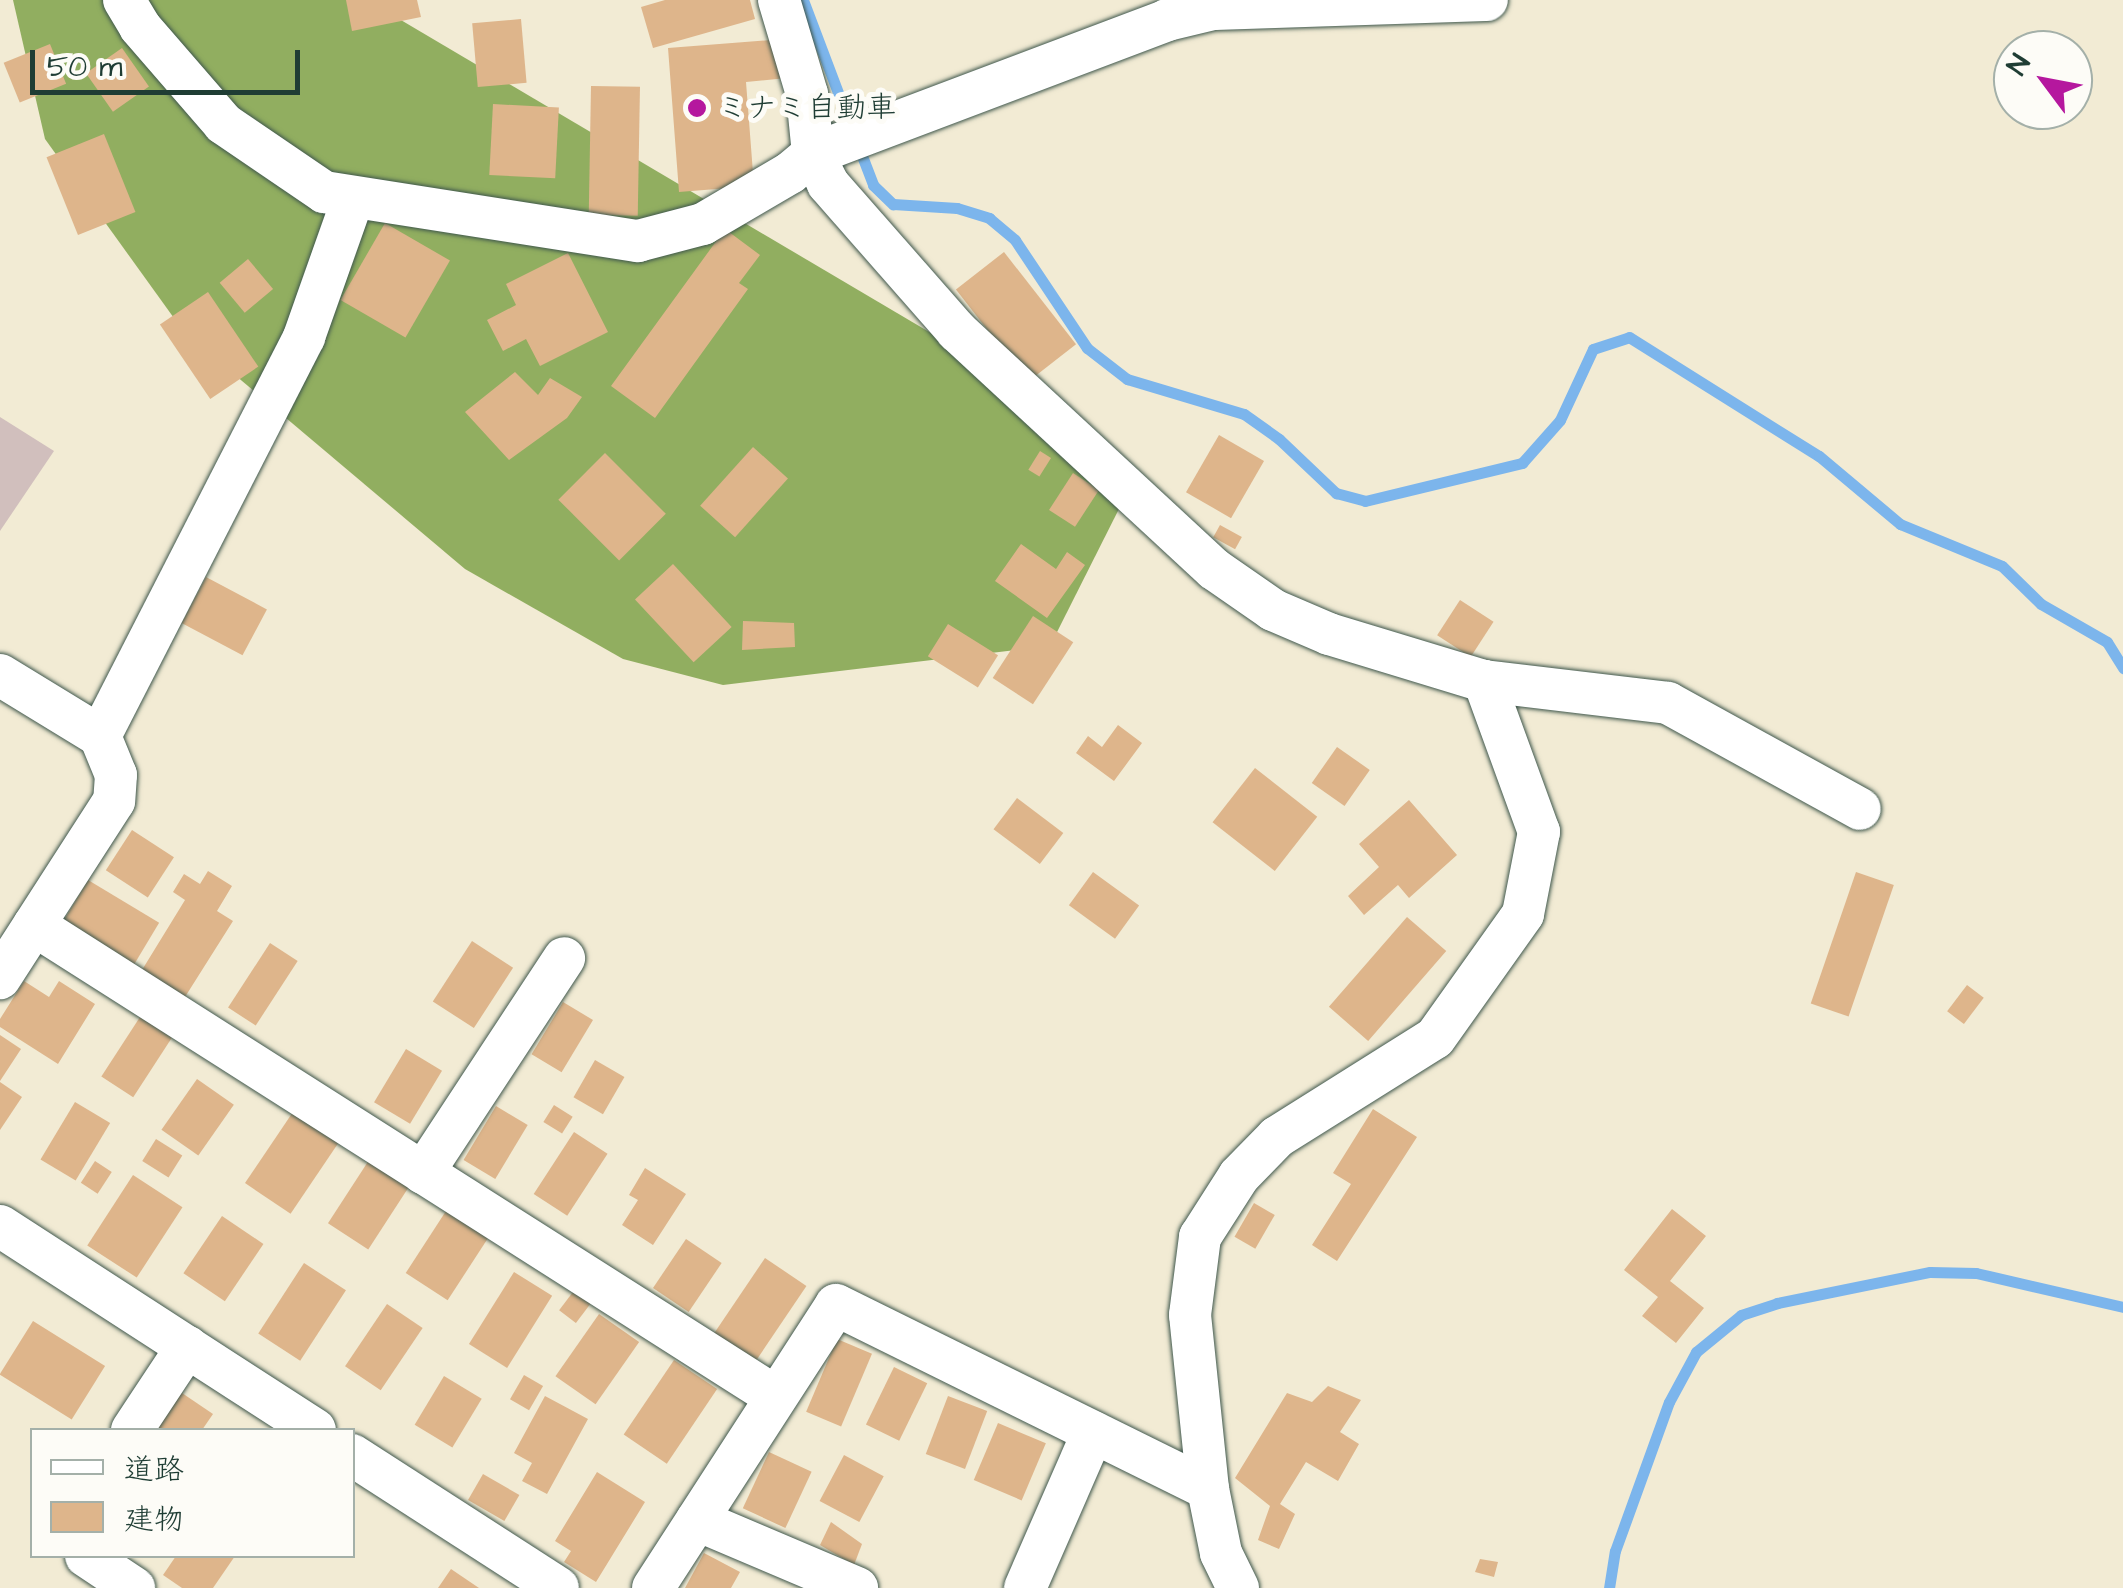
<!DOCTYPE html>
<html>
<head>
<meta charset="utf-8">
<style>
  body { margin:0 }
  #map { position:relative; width:2123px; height:1588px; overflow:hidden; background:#f2ebd4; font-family:"Architects Daughter","Klee One",sans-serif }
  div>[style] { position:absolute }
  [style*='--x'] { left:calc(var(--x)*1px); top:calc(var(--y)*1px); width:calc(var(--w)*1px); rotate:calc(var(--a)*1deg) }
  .industrial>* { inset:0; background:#d1bfbd }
  .forest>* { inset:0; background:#91ae60 }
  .stream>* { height:11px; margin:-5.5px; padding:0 5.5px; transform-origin:5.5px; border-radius:5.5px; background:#7cb5ec }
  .building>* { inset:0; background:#deb58b; transform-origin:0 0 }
  .roads { filter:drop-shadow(0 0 2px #3f574c) drop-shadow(0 0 2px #3f574c) }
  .street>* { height:42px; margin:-21px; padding:0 21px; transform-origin:21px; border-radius:21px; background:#fff }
  .dots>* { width:28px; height:28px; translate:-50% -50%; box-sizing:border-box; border:5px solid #fdfcf7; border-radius:50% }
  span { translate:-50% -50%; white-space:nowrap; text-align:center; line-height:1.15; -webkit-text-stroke:10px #fdfcf7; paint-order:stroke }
  .poi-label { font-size:30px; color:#1f3d34 }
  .left { translate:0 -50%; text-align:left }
  .legend { position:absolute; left:30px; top:1428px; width:325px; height:130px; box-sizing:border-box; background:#fdfcf7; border:2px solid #a4b0a9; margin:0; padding:12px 18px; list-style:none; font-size:30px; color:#1f3d34 }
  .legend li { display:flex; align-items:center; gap:20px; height:50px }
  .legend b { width:50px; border:2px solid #a4b0a9 }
  .north { position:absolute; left:1993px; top:30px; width:100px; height:100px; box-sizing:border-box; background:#fdfcf7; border:2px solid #a4b0a9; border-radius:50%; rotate:302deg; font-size:28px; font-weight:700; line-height:40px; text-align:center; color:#1f3d34 }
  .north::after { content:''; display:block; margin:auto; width:35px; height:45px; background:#b5179e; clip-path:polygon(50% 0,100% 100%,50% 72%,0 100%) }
  .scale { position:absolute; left:30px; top:50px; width:270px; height:45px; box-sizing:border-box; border:5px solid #1f3d34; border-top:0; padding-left:12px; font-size:30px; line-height:35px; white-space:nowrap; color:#1f3d34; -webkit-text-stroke:8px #fdfcf7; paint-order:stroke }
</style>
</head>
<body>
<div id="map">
  <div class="industrial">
    <div style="clip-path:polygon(0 417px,54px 451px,0 531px)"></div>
  </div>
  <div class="forest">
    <div style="clip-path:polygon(13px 0,367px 0,958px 349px,1128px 491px,1050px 646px,723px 685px,623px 659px,465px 569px,184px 332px,45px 139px)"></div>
  </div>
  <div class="stream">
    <div style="--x:803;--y:0;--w:139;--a:69.3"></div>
    <div style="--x:859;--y:148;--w:40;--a:69"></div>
    <div style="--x:873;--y:185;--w:28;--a:44"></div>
    <div style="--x:893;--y:204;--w:64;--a:3.6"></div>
    <div style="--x:957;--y:208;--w:34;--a:17"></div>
    <div style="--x:989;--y:218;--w:34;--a:40"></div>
    <div style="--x:1015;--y:240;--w:130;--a:56.3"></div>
    <div style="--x:1087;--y:348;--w:51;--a:37.8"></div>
    <div style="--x:1127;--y:379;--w:122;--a:16.7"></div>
    <div style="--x:1244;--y:414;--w:43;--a:35.5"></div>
    <div style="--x:1279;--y:439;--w:79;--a:43.5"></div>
    <div style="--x:1336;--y:493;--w:30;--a:15"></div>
    <div style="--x:1365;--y:501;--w:162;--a:-13.6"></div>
    <div style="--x:1522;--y:463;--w:57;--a:-48.5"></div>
    <div style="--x:1560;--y:420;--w:78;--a:-65.1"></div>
    <div style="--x:1593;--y:349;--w:38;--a:-18"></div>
    <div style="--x:1629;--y:337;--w:224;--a:32.1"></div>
    <div style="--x:1819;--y:456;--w:106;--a:40"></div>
    <div style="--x:1900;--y:524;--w:110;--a:22.4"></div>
    <div style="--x:2002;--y:566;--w:54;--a:44.3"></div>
    <div style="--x:2041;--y:604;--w:76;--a:29.9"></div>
    <div style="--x:2107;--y:642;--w:31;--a:58"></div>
    <div style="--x:1609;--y:1588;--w:37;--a:-81"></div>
    <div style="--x:1615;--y:1551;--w:158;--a:-70.1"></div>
    <div style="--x:1669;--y:1402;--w:57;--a:-61.6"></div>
    <div style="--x:1696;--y:1352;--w:58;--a:-39.4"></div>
    <div style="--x:1741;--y:1315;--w:38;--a:-18"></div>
    <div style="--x:1777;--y:1303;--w:156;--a:-11.5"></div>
    <div style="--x:1930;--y:1272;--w:46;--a:1.2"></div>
    <div style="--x:1976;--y:1273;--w:151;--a:13"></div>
  </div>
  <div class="building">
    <div style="clip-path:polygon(346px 0,417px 0,421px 17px,352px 31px)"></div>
    <div style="clip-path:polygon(665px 0,750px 0,755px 19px,653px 48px,641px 7px)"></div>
    <div style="left:521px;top:19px;width:64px;height:49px;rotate:85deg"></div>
    <div style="clip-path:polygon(784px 39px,787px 78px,746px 82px,754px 186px,679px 192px,668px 48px)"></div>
    <div style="left:50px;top:44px;width:43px;height:50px;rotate:68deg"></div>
    <div style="left:122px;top:48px;width:47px;height:44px;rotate:55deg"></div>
    <div style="left:591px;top:86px;width:49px;height:129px;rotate:1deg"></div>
    <div style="left:493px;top:104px;width:66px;height:71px;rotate:3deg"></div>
    <div style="left:104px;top:134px;width:84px;height:62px;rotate:68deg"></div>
    <div style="left:385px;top:223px;width:75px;height:89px;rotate:30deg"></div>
    <div style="clip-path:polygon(725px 229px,760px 255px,739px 283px,748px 289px,655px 418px,611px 386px)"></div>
    <div style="left:1004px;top:252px;width:117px;height:61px;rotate:52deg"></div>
    <div style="clip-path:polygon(568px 253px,608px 332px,540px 366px,526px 339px,503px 351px,487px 320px,516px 305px,506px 284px)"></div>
    <div style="left:248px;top:259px;width:39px;height:37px;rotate:50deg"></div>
    <div style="left:208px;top:292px;width:90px;height:58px;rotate:56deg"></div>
    <div style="clip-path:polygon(515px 372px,538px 395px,550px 378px,582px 397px,567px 418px,509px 460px,465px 412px)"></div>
    <div style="left:1219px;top:435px;width:52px;height:66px;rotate:30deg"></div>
    <div style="left:753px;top:447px;width:47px;height:79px;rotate:42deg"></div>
    <div style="left:1040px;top:451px;width:13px;height:22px;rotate:32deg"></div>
    <div style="left:605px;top:453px;width:86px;height:66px;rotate:45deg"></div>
    <div style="left:1073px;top:473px;width:31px;height:44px;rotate:33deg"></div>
    <div style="left:1220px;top:525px;width:25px;height:14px;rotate:29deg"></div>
    <div style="clip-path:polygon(1021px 544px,1056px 569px,1067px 552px,1085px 565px,1047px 618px,995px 581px)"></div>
    <div style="left:673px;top:564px;width:86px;height:52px;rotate:47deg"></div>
    <div style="left:206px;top:577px;width:69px;height:52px;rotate:28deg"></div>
    <div style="left:1460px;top:600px;width:40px;height:42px;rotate:33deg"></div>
    <div style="left:1033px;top:616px;width:48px;height:74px;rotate:33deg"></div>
    <div style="clip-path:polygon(743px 621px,794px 623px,795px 647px,742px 650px)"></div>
    <div style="left:948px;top:624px;width:59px;height:38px;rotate:32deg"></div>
    <div style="clip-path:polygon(1118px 725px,1142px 743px,1114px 781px,1076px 753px,1088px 736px,1102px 747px)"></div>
    <div style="left:1337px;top:747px;width:40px;height:44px;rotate:35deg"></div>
    <div style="left:1255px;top:768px;width:79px;height:69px;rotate:38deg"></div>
    <div style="left:1017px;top:798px;width:58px;height:39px;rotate:37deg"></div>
    <div style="clip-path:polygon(1409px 800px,1457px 855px,1409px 898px,1398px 885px,1364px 915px,1348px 896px,1379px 867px,1359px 844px)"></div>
    <div style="left:132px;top:830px;width:50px;height:48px;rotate:33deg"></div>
    <div style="clip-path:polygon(208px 871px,232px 886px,217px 911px,233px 921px,185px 997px,142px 970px,185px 900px,173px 892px,184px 874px,200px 884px)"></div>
    <div style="left:1093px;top:872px;width:57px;height:41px;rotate:36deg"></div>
    <div style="left:1856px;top:872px;width:40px;height:139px;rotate:19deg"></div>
    <div style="left:88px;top:880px;width:83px;height:51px;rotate:31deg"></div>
    <div style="left:1407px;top:917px;width:52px;height:119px;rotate:41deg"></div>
    <div style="left:472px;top:941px;width:49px;height:72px;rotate:33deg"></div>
    <div style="left:270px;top:943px;width:33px;height:77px;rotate:33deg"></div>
    <div style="clip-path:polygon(24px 981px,49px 997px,59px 981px,95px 1004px,58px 1064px,0 1027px,0 1019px)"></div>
    <div style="left:1967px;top:985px;width:21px;height:33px;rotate:37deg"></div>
    <div style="left:563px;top:1002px;width:35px;height:61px;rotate:31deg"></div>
    <div style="left:140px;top:1017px;width:38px;height:71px;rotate:33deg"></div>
    <div style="clip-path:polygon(0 1035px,21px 1049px,0 1081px)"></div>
    <div style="left:406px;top:1049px;width:42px;height:62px;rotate:31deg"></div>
    <div style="left:595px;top:1060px;width:34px;height:43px;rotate:30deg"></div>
    <div style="left:197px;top:1079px;width:45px;height:62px;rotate:35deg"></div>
    <div style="clip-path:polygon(0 1082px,22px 1097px,0 1130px)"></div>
    <div style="left:75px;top:1102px;width:41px;height:67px;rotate:31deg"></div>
    <div style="left:554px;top:1105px;width:22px;height:20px;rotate:32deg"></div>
    <div style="left:297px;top:1106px;width:55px;height:93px;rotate:34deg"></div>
    <div style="left:496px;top:1106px;width:37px;height:63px;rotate:31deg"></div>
    <div style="clip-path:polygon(1373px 1109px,1417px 1137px,1337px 1261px,1312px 1245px,1351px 1184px,1333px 1173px)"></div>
    <div style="left:574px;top:1132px;width:40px;height:74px;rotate:33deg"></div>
    <div style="left:156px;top:1139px;width:31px;height:26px;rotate:32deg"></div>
    <div style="left:371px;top:1157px;width:48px;height:79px;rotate:33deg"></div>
    <div style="left:95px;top:1161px;width:20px;height:26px;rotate:33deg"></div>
    <div style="clip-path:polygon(645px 1168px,686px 1194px,653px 1245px,622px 1225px,638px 1200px,629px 1195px)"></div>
    <div style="left:133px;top:1175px;width:59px;height:84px;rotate:33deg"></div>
    <div style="left:1254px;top:1203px;width:24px;height:39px;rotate:30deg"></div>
    <div style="clip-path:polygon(1672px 1209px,1706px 1236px,1670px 1281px,1704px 1308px,1676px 1343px,1642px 1316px,1658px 1297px,1624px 1270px)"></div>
    <div style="left:446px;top:1211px;width:50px;height:74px;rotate:33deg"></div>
    <div style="left:222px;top:1216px;width:50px;height:69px;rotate:34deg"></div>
    <div style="left:686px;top:1239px;width:43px;height:59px;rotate:34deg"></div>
    <div style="left:765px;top:1258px;width:50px;height:93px;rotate:34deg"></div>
    <div style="left:304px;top:1263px;width:50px;height:84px;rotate:33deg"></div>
    <div style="left:514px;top:1272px;width:45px;height:85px;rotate:32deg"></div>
    <div style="left:579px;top:1284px;width:21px;height:33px;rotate:37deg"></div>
    <div style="left:387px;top:1304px;width:43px;height:75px;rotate:34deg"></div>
    <div style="left:599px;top:1314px;width:49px;height:76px;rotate:35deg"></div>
    <div style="left:33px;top:1321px;width:85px;height:63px;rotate:32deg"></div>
    <div style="left:837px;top:1339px;width:38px;height:79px;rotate:23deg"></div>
    <div style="left:674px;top:1360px;width:52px;height:90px;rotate:34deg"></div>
    <div style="left:894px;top:1367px;width:37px;height:64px;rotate:26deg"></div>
    <div style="left:524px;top:1375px;width:22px;height:28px;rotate:30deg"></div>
    <div style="left:444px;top:1376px;width:44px;height:57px;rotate:31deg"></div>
    <div style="clip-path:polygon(1328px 1386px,1361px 1400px,1340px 1432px,1359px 1444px,1338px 1481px,1306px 1462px,1280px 1504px,1295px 1514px,1279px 1549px,1258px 1540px,1270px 1506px,1235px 1478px,1287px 1393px,1312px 1402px)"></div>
    <div style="clip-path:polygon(179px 1391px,213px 1414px,202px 1430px,152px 1430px)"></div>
    <div style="clip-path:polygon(545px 1396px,588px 1419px,547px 1494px,522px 1481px,532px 1463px,514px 1453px)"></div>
    <div style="left:948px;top:1396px;width:42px;height:62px;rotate:21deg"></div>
    <div style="left:998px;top:1423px;width:52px;height:62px;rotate:23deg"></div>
    <div style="left:769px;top:1452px;width:47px;height:62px;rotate:25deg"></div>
    <div style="left:844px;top:1455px;width:45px;height:52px;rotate:28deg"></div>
    <div style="clip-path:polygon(597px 1472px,645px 1502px,596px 1582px,564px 1562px,571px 1551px,555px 1541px)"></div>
    <div style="left:483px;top:1474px;width:42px;height:30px;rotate:30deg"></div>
    <div style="clip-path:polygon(831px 1522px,862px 1544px,854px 1565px,820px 1545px)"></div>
    <div style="clip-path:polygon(704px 1553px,740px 1572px,731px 1588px,685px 1588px)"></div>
    <div style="clip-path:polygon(176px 1556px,235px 1556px,213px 1588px,182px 1588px,163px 1575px)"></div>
    <div style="clip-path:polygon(1480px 1559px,1498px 1562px,1494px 1577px,1475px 1572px)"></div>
    <div style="clip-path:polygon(451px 1569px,479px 1588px,438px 1588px)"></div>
  </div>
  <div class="roads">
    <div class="street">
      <div style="--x:124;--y:0;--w:31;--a:59"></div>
      <div style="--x:140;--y:27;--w:128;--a:49.1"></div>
      <div style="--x:224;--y:124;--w:121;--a:34.2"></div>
      <div style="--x:324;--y:192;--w:318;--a:8.9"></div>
      <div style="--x:638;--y:241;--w:67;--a:-14.7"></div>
      <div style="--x:703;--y:224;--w:101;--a:-30.4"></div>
      <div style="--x:790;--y:173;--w:30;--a:-40"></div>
      <div style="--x:813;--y:154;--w:379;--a:-20.7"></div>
      <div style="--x:1167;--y:20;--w:47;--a:-13.4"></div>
      <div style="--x:1213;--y:9;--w:274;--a:-1.9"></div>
      <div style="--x:779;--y:0;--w:98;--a:73.4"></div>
      <div style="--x:807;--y:94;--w:60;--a:84.3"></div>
      <div style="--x:813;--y:154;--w:34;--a:63"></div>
      <div style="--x:828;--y:184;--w:196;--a:48.7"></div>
      <div style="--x:957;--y:331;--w:350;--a:42.8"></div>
      <div style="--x:1214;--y:569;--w:72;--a:34.8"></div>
      <div style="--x:1273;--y:610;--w:61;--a:23.2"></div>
      <div style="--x:1329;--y:634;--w:162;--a:16.9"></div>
      <div style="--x:1484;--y:681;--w:185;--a:6.8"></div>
      <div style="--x:1668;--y:703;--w:219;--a:28.9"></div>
      <div style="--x:0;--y:675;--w:117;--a:31.4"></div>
      <div style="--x:100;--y:736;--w:42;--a:67.7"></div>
      <div style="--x:116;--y:775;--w:26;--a:94"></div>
      <div style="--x:114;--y:801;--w:211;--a:122.8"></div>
      <div style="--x:100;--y:736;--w:448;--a:-62.9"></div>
      <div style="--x:304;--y:337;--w:146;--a:-70.5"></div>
      <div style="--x:34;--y:925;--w:879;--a:32.46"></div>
      <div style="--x:423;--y:1173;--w:257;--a:-56.7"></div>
      <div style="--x:0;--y:1226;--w:375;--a:32.9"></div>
      <div style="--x:132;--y:1430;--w:100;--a:-56.5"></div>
      <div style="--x:352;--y:1455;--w:245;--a:32.8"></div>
      <div style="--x:697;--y:1520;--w:174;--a:23"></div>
      <div style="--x:86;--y:1556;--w:58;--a:33.7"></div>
      <div style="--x:653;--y:1588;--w:337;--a:-57.1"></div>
      <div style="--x:836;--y:1305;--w:415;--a:26.3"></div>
      <div style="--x:1025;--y:1588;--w:170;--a:-66.4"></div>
      <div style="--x:1238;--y:1588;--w:39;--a:-116"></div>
      <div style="--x:1221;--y:1553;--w:65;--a:-101.5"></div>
      <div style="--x:1208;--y:1489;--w:175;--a:-95.9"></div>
      <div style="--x:1190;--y:1315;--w:79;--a:-82.7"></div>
      <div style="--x:1200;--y:1237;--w:72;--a:-57.4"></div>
      <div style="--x:1239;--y:1176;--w:54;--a:-45.7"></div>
      <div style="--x:1277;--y:1137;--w:186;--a:-32.1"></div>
      <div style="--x:1435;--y:1038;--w:152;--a:-54.6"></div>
      <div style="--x:1523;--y:914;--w:84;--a:-79"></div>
      <div style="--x:1539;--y:832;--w:161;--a:-110"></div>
    </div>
  </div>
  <div class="dots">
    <div style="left:697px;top:108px;background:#b5179e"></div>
  </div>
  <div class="poi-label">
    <span class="left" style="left:717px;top:108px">ミナミ自動車</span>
  </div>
  <ul class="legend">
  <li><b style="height:12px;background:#fff"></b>道路</li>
  <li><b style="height:28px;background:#deb58b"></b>建物</li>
  </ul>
  <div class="north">N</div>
  <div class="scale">50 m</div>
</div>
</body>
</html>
